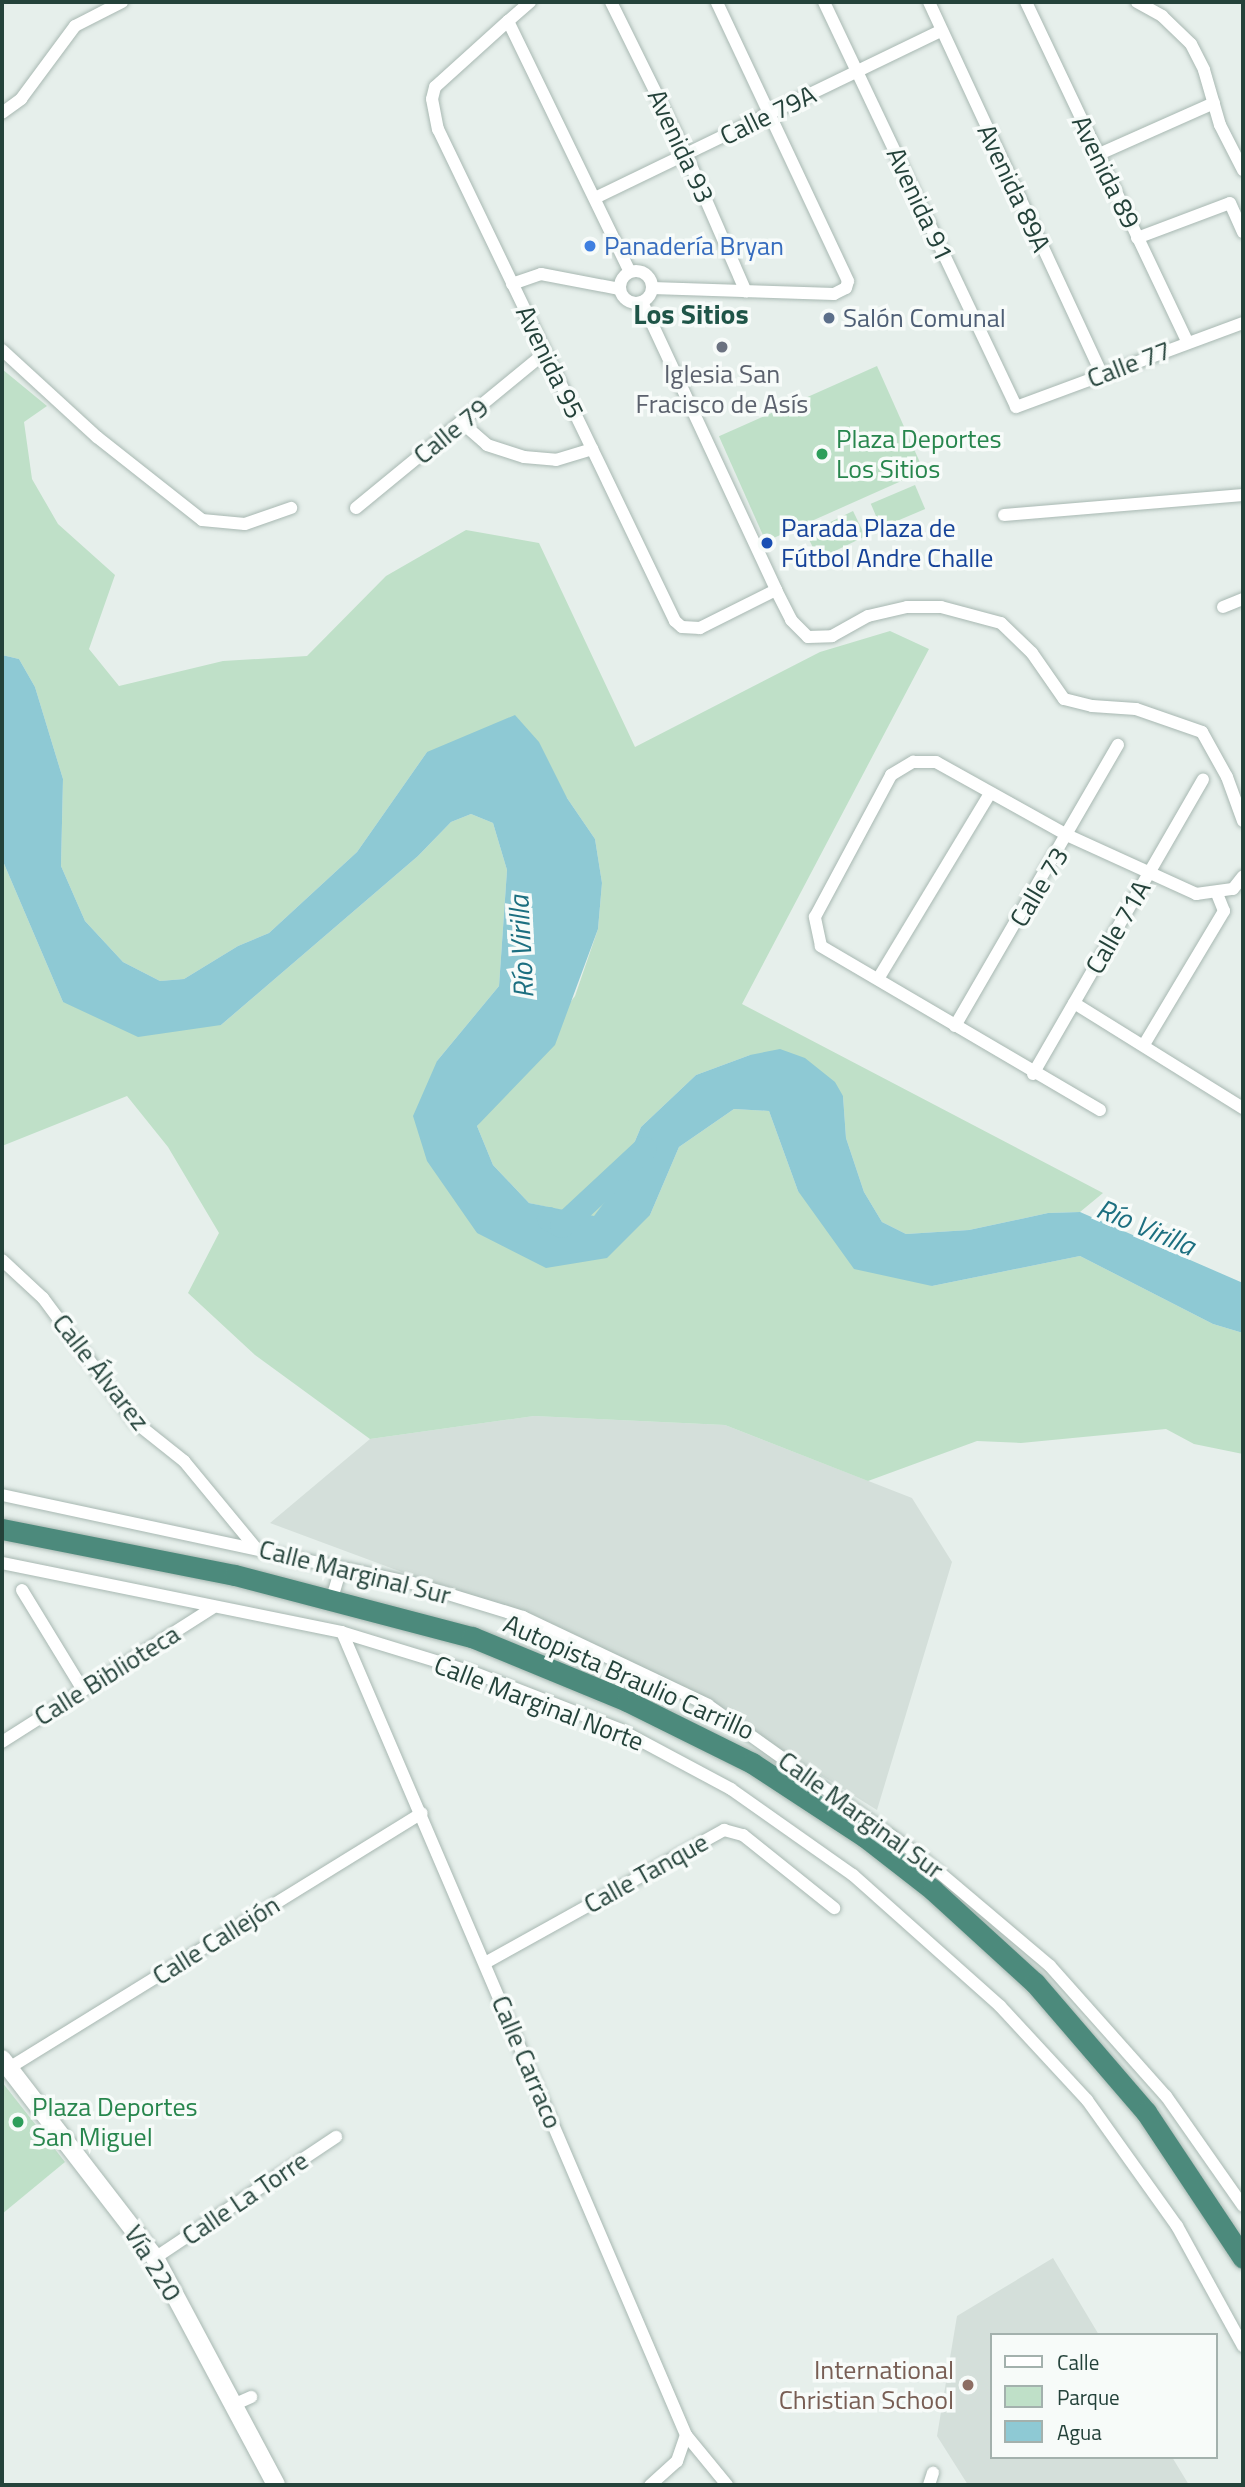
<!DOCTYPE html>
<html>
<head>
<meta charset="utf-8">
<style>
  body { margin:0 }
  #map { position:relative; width:1245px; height:2487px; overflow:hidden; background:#e6efeb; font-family:"Titillium Web",sans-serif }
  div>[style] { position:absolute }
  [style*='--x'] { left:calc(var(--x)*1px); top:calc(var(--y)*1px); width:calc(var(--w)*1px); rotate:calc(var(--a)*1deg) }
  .built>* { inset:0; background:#d4dfda }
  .green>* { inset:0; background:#bfe0c8; transform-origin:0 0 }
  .water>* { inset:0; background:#8ec9d4 }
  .river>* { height:24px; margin:-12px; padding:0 12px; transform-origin:12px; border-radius:12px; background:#8ec9d4 }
  .roads { filter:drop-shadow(0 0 2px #a8b8b2) drop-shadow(0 0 2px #a8b8b2) }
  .minor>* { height:12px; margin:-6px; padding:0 6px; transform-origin:6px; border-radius:6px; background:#fff }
  .minor>.ring { margin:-6px; padding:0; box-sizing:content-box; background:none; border:12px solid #fff; border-radius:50% }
  .secondary>* { height:18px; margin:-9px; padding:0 9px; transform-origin:9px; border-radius:9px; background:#fff }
  .trunk>* { height:21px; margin:-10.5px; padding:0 10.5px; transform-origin:10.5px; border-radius:10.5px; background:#4c8a7c }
  .dots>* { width:19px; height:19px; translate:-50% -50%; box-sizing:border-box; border:4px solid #f7fbf9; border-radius:50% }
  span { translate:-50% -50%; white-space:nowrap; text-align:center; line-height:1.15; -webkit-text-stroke:7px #f7fbf9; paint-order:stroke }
  .street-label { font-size:26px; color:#24423a }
  .shop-label { font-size:26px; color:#366cbe }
  .left { translate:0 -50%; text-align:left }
  .service-label { font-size:26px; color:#4e5e75 }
  .worship-label { font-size:26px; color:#5b616d }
  .leisure-label { font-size:26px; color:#27864d }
  .transit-label { font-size:26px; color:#164399 }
  .education-label { font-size:26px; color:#785e54 }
  .right { translate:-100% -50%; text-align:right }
  .neighbourhood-label { font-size:28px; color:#1f5548; font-weight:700 }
  .water-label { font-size:28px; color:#1c6f80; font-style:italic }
  .frame { position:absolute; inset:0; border:4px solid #24423a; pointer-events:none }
  .legend { position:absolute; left:990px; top:2333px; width:228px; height:126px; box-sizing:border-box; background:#f7fbf9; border:2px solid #a3b1ad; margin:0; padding:9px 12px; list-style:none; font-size:21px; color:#24423a }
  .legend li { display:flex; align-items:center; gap:14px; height:35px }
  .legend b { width:35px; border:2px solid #a3b1ad }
</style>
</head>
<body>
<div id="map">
  <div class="built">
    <div style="clip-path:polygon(534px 1416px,725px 1425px,912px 1498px,952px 1562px,877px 1810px,708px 1705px,523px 1617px,270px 1523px,370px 1439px)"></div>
    <div style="clip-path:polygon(1053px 2258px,1099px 2335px,991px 2335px,991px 2457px,1172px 2457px,1189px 2485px,968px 2485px,937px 2436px,957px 2316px)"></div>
  </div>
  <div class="green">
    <div style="left:877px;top:366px;width:115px;height:173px;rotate:66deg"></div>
    <div style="clip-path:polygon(2px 369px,47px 406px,24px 422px,32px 479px,58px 524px,115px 575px,89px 649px,119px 686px,223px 661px,307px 656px,386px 576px,466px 530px,539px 543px,635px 747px,820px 652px,890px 631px,929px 649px,742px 1004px,1103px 1193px,1080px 1212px,1048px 1213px,969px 1230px,906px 1234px,882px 1222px,864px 1192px,846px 1138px,843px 1096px,750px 1055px,696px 1075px,641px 1127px,615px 1188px,594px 1217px,529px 1203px,493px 1165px,477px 1126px,575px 996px,598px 929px,602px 883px,595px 839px,567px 798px,427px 752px,357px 852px,269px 933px,238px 946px,184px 979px,160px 981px,123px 962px,85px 921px,61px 866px,63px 779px,35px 687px,19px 659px,2px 655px)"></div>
    <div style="left:915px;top:485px;width:26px;height:48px;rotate:67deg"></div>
    <div style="left:853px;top:511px;width:28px;height:52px;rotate:64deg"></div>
    <div style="clip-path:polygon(471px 814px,493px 823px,507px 870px,499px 986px,437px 1061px,477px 1233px,650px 1215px,679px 1147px,734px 1109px,769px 1111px,798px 1191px,932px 1286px,1080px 1256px,1213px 1324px,1243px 1333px,1243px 1454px,1194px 1444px,1166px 1429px,1021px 1443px,977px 1441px,868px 1481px,725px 1425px,534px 1416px,370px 1439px,255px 1355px,188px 1293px,219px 1233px,168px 1147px,127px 1096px,2px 1146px,2px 859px,63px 1002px,221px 1025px,418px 856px,451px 822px)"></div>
    <div style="clip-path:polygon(2px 2082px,65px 2162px,2px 2214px)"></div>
  </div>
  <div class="water">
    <div style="clip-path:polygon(2px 655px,19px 659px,35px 687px,63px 779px,61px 866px,85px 921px,123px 962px,160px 981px,184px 979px,238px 946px,269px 933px,357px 852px,427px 752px,515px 715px,539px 742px,567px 798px,595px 839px,602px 883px,598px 929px,555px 1045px,477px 1126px,493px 1165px,529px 1203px,594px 1216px,615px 1188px,641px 1127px,696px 1075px,750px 1055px,780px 1049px,805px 1058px,835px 1082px,843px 1096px,846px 1138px,864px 1192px,882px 1222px,906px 1234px,969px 1230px,1048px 1213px,1080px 1212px,1243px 1283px,1243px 1333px,1213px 1324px,1080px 1256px,932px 1286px,854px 1269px,798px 1191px,769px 1111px,734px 1109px,679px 1147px,650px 1215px,607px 1258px,546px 1268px,477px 1233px,427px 1161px,413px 1116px,437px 1061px,499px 986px,507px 870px,493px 823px,471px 814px,451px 822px,418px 856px,221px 1025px,138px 1037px,63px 1002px,2px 859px)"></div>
  </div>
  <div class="river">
    <div style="--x:549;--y:1219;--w:15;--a:28"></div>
    <div style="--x:562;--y:1226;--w:113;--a:-42.9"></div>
  </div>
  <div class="roads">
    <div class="minor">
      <div style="--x:530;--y:2;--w:29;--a:139"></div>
      <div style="--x:508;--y:21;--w:279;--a:64.1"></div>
      <div style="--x:611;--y:2;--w:169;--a:63.7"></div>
      <div style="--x:686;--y:154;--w:150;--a:66.5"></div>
      <div style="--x:824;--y:2;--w:448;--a:64.6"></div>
      <div style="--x:1016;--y:407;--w:242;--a:-20.3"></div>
      <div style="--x:929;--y:2;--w:411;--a:65.1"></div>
      <div style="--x:1026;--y:2;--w:375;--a:64.6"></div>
      <div style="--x:1137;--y:2;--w:29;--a:29"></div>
      <div style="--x:1162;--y:16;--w:40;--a:44"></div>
      <div style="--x:1191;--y:44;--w:29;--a:63"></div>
      <div style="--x:1204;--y:70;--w:57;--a:73.8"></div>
      <div style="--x:1220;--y:125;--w:51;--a:62.9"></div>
      <div style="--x:508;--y:21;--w:98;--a:137.9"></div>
      <div style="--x:435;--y:87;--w:12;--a:104"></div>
      <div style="--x:432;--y:99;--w:31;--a:79"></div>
      <div style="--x:438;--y:129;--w:546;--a:64.28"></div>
      <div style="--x:675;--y:621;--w:9;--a:41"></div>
      <div style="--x:682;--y:627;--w:18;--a:3"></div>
      <div style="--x:700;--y:628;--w:85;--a:-26.6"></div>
      <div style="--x:2;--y:113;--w:24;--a:-36"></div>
      <div style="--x:21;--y:99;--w:91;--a:-53.5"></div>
      <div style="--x:75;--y:26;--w:53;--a:-27.1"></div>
      <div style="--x:1097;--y:155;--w:128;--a:-24"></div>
      <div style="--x:595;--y:198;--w:384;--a:-25.8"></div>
      <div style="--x:1137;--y:238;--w:99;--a:-20.6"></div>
      <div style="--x:1230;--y:203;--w:32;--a:66"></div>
      <div class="ring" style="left:620px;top:271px;width:20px;height:20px"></div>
      <div style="--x:512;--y:284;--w:31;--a:-19"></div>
      <div style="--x:541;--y:274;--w:80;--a:10.8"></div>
      <div style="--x:652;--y:288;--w:182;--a:1.9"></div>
      <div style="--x:834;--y:294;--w:13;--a:-27"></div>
      <div style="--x:846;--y:288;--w:7;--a:-74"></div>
      <div style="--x:848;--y:281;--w:308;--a:-115.2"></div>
      <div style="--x:642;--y:302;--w:318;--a:65"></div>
      <div style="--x:776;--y:590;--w:34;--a:63"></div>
      <div style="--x:791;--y:620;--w:24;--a:45"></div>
      <div style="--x:808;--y:637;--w:24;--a:-2"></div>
      <div style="--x:832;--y:636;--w:41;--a:-29.1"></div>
      <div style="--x:868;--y:616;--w:40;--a:-13"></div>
      <div style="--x:907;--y:607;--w:34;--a:0"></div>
      <div style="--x:941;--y:607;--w:62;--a:14.9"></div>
      <div style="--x:1001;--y:623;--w:43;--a:44.1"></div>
      <div style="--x:1032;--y:653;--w:56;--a:55.2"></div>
      <div style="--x:1064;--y:699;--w:29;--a:14"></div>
      <div style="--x:1092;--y:706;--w:44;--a:3.9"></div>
      <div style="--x:1136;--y:709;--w:70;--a:19.2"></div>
      <div style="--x:1202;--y:732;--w:51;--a:60.9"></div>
      <div style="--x:1227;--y:777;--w:47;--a:70"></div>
      <div style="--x:2;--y:350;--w:129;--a:42.5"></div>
      <div style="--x:97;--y:437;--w:134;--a:38.3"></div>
      <div style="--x:202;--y:520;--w:43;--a:5.3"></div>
      <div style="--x:245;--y:524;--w:49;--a:-19.2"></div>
      <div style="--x:461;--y:422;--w:35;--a:41"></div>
      <div style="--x:487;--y:445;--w:39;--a:18"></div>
      <div style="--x:524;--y:457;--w:32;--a:5"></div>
      <div style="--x:556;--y:460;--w:38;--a:-17"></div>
      <div style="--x:356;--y:508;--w:244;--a:-39.4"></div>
      <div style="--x:1004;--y:515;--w:240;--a:-4.8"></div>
      <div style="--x:1223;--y:607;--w:22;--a:-22"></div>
      <div style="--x:878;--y:979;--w:217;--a:-58.9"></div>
      <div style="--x:1074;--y:1003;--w:199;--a:31.9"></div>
      <div style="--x:955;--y:1026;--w:325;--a:-59.9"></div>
      <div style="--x:1145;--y:1043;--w:154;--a:-59.1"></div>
      <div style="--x:1224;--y:911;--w:18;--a:-112"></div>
      <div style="--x:1033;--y:1074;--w:340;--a:-60"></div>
      <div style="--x:1100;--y:1110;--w:324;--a:-149.6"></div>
      <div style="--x:821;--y:946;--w:30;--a:-102"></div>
      <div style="--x:815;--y:917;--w:161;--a:-61.8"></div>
      <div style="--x:891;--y:775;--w:26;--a:-31"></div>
      <div style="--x:913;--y:762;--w:23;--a:0"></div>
      <div style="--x:936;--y:762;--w:152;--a:29.1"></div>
      <div style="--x:1069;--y:836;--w:140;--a:24.5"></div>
      <div style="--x:1196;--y:894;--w:37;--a:-8"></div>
      <div style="--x:1233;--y:889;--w:16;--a:-52"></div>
      <div style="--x:2;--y:1260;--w:56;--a:42.8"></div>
      <div style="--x:43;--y:1298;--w:154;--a:53.4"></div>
      <div style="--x:135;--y:1422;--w:63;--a:38.5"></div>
      <div style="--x:184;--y:1461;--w:112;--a:50.5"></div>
      <div style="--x:2;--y:1495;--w:419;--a:12.1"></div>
      <div style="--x:412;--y:1583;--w:116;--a:17"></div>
      <div style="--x:523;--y:1617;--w:205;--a:25.4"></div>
      <div style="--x:708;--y:1705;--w:260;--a:35.5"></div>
      <div style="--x:920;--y:1856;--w:170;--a:40.2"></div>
      <div style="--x:1050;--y:1966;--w:174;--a:48.3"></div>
      <div style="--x:1166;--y:2096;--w:134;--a:55"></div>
      <div style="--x:2;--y:1563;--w:346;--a:11.5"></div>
      <div style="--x:341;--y:1632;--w:140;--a:17"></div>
      <div style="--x:475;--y:1673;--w:157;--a:21.3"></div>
      <div style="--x:621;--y:1730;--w:125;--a:28.2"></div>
      <div style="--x:731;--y:1789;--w:149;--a:35.2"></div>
      <div style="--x:853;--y:1875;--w:197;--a:41.7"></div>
      <div style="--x:1000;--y:2006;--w:128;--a:47.2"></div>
      <div style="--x:1087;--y:2100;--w:155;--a:54.5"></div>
      <div style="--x:1177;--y:2226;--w:137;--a:61.2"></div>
      <div style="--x:22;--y:1590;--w:117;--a:58.6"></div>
      <div style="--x:332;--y:1598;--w:30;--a:-73"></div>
      <div style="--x:342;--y:1632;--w:874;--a:66.81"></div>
      <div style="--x:686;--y:2435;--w:28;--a:109"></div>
      <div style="--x:677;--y:2461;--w:36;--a:138"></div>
      <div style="--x:2;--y:1742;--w:249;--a:-32.5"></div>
      <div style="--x:485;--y:1963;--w:274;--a:-29.1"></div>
      <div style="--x:724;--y:1830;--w:20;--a:15"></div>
      <div style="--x:743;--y:1835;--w:117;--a:38.7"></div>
      <div style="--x:9;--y:2068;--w:485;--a:-31.7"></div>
      <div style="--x:155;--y:2258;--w:218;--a:-33.8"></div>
      <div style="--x:233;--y:2405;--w:20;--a:-24"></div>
      <div style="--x:686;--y:2435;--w:65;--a:50.6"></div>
      <div style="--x:929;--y:2485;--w:13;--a:-72"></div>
    </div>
    <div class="secondary">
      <div style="--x:2;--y:2059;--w:251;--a:52.4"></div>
      <div style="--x:155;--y:2258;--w:257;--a:61.9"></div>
    </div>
    <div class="trunk">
      <div style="--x:2;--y:1529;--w:237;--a:11.2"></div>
      <div style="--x:235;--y:1575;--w:245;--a:14.7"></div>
      <div style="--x:472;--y:1637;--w:168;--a:22.4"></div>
      <div style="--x:627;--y:1701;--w:140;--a:26.4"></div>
      <div style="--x:752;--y:1763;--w:135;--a:33.2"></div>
      <div style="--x:865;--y:1837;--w:86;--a:37.9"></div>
      <div style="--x:933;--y:1890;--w:138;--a:42.4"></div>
      <div style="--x:1035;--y:1983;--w:170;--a:49.3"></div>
      <div style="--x:1146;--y:2112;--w:175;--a:56.4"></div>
    </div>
  </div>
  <div class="dots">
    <div style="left:590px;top:246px;background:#3f7fe0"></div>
    <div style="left:829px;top:318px;background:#5c6f8a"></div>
    <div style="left:722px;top:347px;background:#6b7280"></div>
    <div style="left:822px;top:454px;background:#2e9e5b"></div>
    <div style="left:767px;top:543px;background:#1a4fb4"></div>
    <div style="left:18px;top:2122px;background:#2e9e5b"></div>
    <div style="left:968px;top:2385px;background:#8d6e63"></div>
  </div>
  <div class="street-label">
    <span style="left:768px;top:115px;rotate:-26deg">Calle 79A</span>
    <span style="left:681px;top:146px;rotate:65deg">Avenida 93</span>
    <span style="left:1106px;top:172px;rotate:64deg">Avenida 89</span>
    <span style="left:1014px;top:188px;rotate:65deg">Avenida 89A</span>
    <span style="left:920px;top:204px;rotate:65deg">Avenida 91</span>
    <span style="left:550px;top:362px;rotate:64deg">Avenida 95</span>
    <span style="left:1129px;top:364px;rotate:-21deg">Calle 77</span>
    <span style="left:451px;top:431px;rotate:-39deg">Calle 79</span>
    <span style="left:1039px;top:887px;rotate:-59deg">Calle 73</span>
    <span style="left:1118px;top:927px;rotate:-60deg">Calle 71A</span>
    <span style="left:101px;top:1372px;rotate:52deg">Calle Álvarez</span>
    <span style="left:355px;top:1572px;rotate:14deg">Calle Marginal Sur</span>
    <span style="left:107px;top:1675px;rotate:-32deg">Calle Biblioteca</span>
    <span style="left:629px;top:1677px;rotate:24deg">Autopista Braulio Carrillo</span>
    <span style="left:539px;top:1703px;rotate:21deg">Calle Marginal Norte</span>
    <span style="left:861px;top:1815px;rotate:36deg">Calle Marginal Sur</span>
    <span style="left:646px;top:1873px;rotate:-29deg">Calle Tanque</span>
    <span style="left:216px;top:1940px;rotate:-32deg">Calle Callejón</span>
    <span style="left:527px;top:2062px;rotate:67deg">Calle Carraco</span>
    <span style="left:245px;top:2198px;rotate:-34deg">Calle La Torre</span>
    <span style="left:153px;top:2263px;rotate:58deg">Vía 220</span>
  </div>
  <div class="shop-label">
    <span class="left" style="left:604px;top:246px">Panadería Bryan</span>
  </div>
  <div class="service-label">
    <span class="left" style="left:843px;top:318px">Salón Comunal</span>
  </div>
  <div class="worship-label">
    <span style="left:722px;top:389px">Iglesia San<br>Fracisco de Asís</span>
  </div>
  <div class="leisure-label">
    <span class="left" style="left:836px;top:454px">Plaza Deportes<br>Los Sitios</span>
    <span class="left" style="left:32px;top:2122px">Plaza Deportes<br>San Miguel</span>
  </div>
  <div class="transit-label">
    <span class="left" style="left:781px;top:543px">Parada Plaza de<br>Fútbol Andre Challe</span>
  </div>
  <div class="education-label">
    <span class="right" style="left:954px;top:2385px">International<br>Christian School</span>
  </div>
  <div class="neighbourhood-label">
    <span style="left:691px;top:314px">Los Sitios</span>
  </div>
  <div class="water-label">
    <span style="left:521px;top:947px;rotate:-93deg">Río Virilla</span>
    <span style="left:1146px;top:1227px;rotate:23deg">Río Virilla</span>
  </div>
  <div class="frame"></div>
  <ul class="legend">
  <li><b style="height:9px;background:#fff"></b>Calle</li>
  <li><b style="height:19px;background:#bfe0c8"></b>Parque</li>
  <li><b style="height:19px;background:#8ec9d4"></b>Agua</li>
  </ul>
</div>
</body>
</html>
